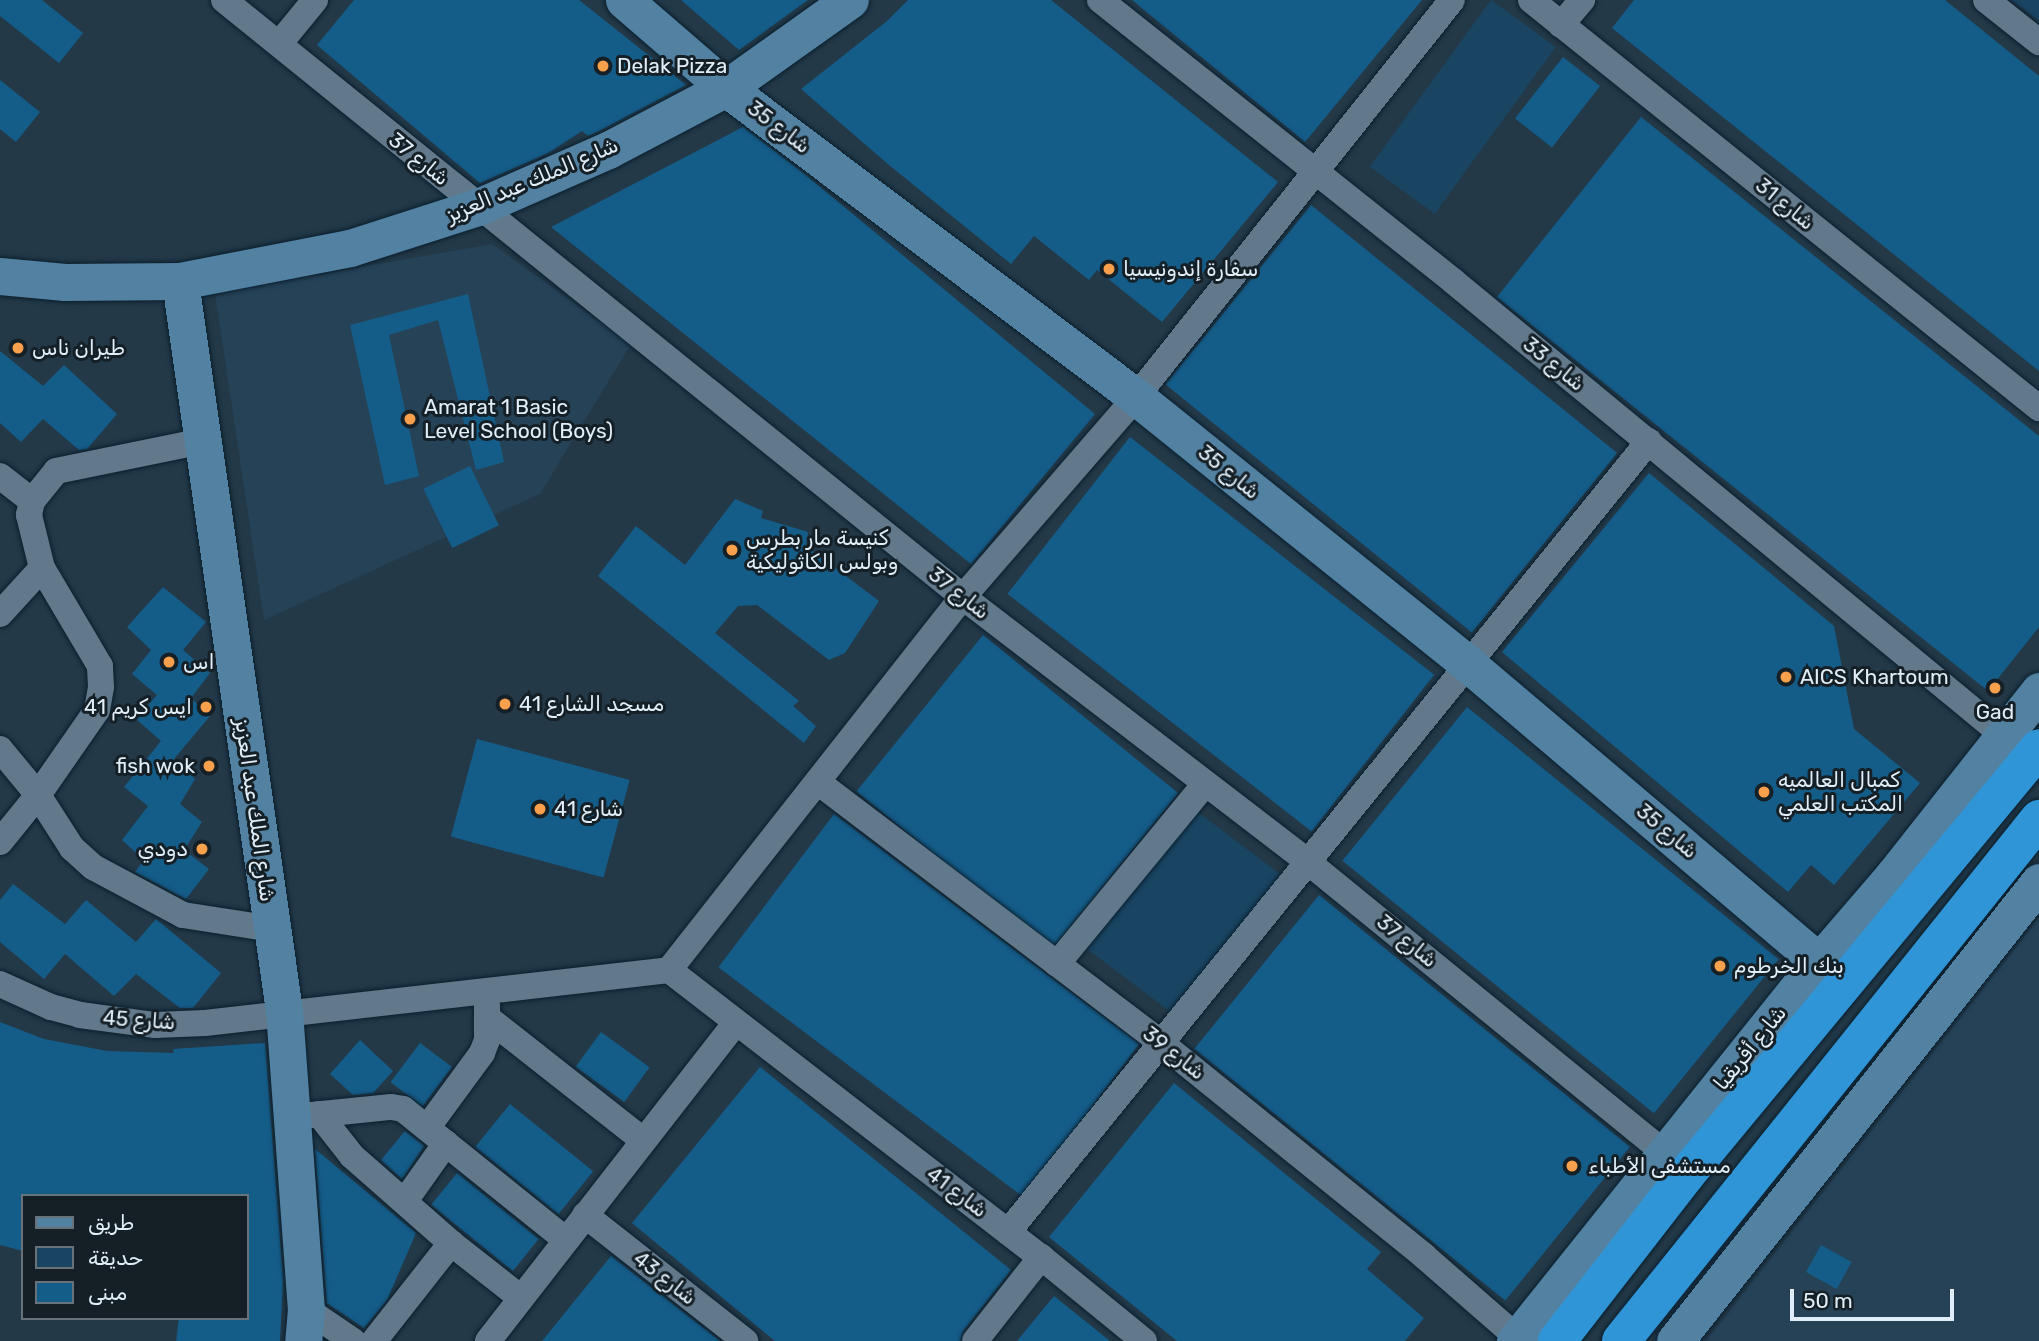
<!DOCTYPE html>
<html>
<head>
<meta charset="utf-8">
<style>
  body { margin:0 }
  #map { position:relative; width:2039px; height:1341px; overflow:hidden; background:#233948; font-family:Rubik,"Noto Sans Arabic",sans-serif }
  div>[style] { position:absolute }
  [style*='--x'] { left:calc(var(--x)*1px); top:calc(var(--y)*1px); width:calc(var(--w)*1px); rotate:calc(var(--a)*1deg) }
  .built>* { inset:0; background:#264257 }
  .green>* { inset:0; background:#194563; transform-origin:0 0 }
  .building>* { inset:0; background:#155d89; transform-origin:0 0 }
  .roads { filter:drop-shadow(0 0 2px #0a1f2e) drop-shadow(0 0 2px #0a1f2e) }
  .street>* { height:26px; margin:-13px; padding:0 13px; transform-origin:13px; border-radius:13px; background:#61798b }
  .secondary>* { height:37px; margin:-18.5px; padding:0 18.5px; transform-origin:18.5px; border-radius:18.5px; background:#5281a2 }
  .highway>* { height:38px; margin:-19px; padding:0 19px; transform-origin:19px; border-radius:19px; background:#2f95d6 }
  .dots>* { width:19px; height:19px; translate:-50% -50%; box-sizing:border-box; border:4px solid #151f26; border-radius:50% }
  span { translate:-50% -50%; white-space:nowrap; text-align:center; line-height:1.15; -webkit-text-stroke:6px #151f26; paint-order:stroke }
  .poi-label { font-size:21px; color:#e1eef8 }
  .left { translate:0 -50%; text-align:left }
  .right { translate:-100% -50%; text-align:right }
  .street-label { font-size:21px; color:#e1eef8 }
  .legend { position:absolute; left:21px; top:1194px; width:228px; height:126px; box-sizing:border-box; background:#151f26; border:2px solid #67727a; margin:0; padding:9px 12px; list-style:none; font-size:21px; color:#e1eef8 }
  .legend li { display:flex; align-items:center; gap:14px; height:35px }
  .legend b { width:35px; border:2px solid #67727a }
  .scale { position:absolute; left:1790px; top:1289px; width:164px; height:32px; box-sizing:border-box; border:4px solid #e1eef8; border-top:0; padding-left:9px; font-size:21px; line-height:24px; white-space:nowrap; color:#e1eef8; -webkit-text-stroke:5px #151f26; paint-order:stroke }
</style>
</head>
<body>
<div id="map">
  <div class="built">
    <div style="clip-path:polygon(492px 244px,631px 344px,540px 494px,264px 620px,215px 293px)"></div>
    <div style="clip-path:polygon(2039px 918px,2039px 1341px,1706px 1341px,2032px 927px)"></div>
  </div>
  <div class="green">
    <div style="left:1491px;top:0;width:80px;height:206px;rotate:36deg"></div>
    <div style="clip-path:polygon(2012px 0,2039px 0,2039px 21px)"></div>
    <div style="left:1191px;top:807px;width:113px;height:176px;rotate:37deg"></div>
  </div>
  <div class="building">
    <div style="clip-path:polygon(0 0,42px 0,83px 33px,59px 63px,0 16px)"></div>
    <div style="clip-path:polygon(354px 0,579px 0,686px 85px,599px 131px,588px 136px,582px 131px,548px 153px,480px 183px,317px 45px)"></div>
    <div style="clip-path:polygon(681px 0,808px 0,739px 50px)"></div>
    <div style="clip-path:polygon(908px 0,1051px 0,1278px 182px,1162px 322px,1097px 270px,1089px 280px,1034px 236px,1011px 264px,889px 165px,801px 89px,887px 21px)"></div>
    <div style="clip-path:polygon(1132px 0,1422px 0,1305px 142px)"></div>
    <div style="clip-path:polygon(1634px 0,1945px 0,2039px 76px,2039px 371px,1612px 28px)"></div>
    <div style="left:1563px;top:57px;width:47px;height:78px;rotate:38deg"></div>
    <div style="clip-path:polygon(0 80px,40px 112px,16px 142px,0 129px)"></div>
    <div style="clip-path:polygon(1641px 117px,2039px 436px,2039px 627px,1988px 691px,1497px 297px)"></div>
    <div style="clip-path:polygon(743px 127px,802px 172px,1095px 414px,971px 564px,551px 227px)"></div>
    <div style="left:1311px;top:205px;width:394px;height:231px;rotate:39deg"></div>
    <div style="clip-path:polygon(468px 294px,504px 462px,476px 470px,438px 320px,389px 335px,419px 476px,385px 485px,350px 325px)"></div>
    <div style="clip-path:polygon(0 351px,43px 386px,64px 365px,117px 414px,87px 449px,79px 450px,43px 419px,21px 442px,0 423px)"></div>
    <div style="left:1130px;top:437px;width:386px;height:199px;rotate:38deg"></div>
    <div style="left:470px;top:466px;width:66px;height:52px;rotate:64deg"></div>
    <div style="clip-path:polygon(1649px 473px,1834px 626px,1854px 729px,1920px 783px,1834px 885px,1811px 865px,1788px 892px,1502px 652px)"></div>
    <div style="clip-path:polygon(735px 499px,763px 511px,761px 518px,808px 532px,806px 546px,879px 601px,845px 653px,829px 660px,757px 605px,738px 606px,715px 633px,799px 701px,793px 706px,816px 726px,804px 743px,598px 576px,636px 526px,685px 565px)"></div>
    <div style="clip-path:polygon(163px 587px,206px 622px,183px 650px,210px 673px,191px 698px,210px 716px,174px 759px,195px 779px,180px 804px,202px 822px,184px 850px,209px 869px,186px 899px,135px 872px,144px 860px,122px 840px,148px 806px,124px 787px,161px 741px,136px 719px,157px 695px,132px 674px,151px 650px,127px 627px)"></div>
    <div style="left:983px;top:635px;width:251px;height:201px;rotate:39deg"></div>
    <div style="left:1467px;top:707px;width:401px;height:198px;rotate:39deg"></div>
    <div style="left:477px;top:739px;width:158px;height:101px;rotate:15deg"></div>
    <div style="left:834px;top:814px;width:382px;height:192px;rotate:37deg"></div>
    <div style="clip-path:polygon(13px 884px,65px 924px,86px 900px,136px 942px,156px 919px,221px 973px,193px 1008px,180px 1008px,136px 974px,114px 996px,65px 954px,44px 979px,0 942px,0 900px)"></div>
    <div style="left:1319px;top:895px;width:400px;height:198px;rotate:39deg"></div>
    <div style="clip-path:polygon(0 1022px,44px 1039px,107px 1051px,174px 1053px,173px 1049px,265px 1043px,283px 1280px,280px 1341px,176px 1341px,179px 1318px,247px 1318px,247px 1196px,23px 1196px,23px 1251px,0 1245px)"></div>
    <div style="left:601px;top:1032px;width:60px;height:43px;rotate:36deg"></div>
    <div style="clip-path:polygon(360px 1040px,393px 1071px,373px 1093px,353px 1095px,330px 1074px)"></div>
    <div style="left:420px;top:1043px;width:40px;height:49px;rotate:37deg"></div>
    <div style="clip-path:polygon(760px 1067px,1011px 1270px,963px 1331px,960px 1341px,775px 1341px,632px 1223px)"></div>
    <div style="clip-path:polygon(1174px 1083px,1381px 1252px,1367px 1269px,1424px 1318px,1405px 1341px,1177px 1341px,1049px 1237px)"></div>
    <div style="left:510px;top:1104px;width:107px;height:55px;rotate:39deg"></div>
    <div style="clip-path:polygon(405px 1131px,424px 1146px,402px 1179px,381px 1160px)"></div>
    <div style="clip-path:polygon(315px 1149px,416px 1233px,387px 1300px,364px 1328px,327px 1303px)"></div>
    <div style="left:457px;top:1173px;width:105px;height:41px;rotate:39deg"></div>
    <div style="left:1821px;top:1245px;width:35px;height:31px;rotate:29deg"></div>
    <div style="clip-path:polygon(611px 1256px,720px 1341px,542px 1341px)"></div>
    <div style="clip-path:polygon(1054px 1296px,1110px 1341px,1017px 1341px)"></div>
  </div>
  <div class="roads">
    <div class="street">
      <div style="--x:224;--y:0;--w:950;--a:38.93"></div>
      <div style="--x:963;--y:597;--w:435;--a:37.5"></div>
      <div style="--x:1308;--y:862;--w:462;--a:39.2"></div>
      <div style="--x:1100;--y:0;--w:451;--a:38.5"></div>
      <div style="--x:1453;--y:281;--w:713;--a:39.54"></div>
      <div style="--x:1531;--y:0;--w:652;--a:38.77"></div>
      <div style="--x:1986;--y:0;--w:68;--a:38.4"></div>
      <div style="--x:1561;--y:25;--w:33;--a:-50"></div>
      <div style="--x:279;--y:44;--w:57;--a:-50.7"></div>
      <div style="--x:0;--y:476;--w:41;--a:38"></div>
      <div style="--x:0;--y:614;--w:62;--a:-47.6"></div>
      <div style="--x:0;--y:749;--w:60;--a:50.4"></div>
      <div style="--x:38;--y:795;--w:63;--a:57.3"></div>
      <div style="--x:72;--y:848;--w:28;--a:42"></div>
      <div style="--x:93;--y:867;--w:102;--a:28.1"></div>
      <div style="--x:183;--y:915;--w:90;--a:8.9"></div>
      <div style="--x:819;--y:783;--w:428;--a:37.2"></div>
      <div style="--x:1160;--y:1042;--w:340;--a:39"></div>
      <div style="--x:1424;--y:1256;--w:125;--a:41.1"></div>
      <div style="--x:0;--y:842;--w:60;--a:-51"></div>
      <div style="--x:38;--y:795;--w:103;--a:-55.2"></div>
      <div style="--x:97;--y:710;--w:23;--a:-80"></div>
      <div style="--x:101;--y:687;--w:21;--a:-93"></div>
      <div style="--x:100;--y:666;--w:114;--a:-120.6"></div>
      <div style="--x:42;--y:568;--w:55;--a:-103.8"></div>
      <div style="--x:29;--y:515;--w:14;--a:-78"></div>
      <div style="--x:32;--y:501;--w:38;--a:-51"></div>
      <div style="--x:56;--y:471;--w:150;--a:-11.5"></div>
      <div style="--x:1057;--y:964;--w:233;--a:-50.6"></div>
      <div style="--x:669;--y:970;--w:470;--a:37.7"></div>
      <div style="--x:1041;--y:1257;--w:133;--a:39.2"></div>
      <div style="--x:0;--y:984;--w:56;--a:24.3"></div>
      <div style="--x:51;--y:1007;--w:30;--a:15"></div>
      <div style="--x:80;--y:1015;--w:76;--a:7.6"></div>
      <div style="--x:155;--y:1025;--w:50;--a:-2.3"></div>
      <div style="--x:205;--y:1023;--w:467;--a:-6.5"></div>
      <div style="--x:669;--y:970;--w:475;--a:-51.8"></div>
      <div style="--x:963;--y:597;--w:264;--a:-49.1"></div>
      <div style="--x:1136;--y:397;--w:507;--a:-51.48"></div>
      <div style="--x:489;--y:1019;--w:196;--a:38.2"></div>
      <div style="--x:319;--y:1114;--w:53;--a:51.8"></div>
      <div style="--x:352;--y:1156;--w:132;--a:41.3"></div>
      <div style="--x:451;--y:1243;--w:89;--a:38.2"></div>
      <div style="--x:292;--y:1117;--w:100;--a:-5.8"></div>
      <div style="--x:391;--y:1107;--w:12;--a:9"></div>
      <div style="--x:403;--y:1109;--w:209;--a:38.8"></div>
      <div style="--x:427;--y:1128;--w:93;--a:-53.7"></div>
      <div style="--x:482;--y:1053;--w:14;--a:-69"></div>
      <div style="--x:487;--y:1040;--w:35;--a:-90"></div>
      <div style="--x:405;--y:1201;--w:71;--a:-54.7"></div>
      <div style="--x:585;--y:1215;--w:204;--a:38.2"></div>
      <div style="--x:1008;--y:1232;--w:1018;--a:-50.98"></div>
      <div style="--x:306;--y:1309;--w:57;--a:34.2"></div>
      <div style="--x:374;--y:1341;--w:125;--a:-51.8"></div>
      <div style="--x:488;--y:1341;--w:403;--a:-52.1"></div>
      <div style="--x:975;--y:1341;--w:107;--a:-51.8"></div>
    </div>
    <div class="secondary">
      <div style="--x:624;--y:0;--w:135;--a:40.8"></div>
      <div style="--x:726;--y:88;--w:513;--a:37"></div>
      <div style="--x:1136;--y:397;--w:426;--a:38.8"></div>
      <div style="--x:1468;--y:664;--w:460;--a:40.3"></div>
      <div style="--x:0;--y:276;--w:65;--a:5.3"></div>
      <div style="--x:65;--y:282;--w:115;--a:-0.5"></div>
      <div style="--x:180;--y:281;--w:173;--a:-11"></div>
      <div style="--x:350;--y:248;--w:134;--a:-17.8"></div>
      <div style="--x:478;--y:207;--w:142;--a:-23.7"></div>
      <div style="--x:608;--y:150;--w:133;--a:-27.7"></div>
      <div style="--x:726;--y:88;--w:152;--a:-35.4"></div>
      <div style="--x:180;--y:281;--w:737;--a:81.89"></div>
      <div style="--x:284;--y:1011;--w:299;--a:85.8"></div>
      <div style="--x:306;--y:1309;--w:32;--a:95"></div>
      <div style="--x:1515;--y:1341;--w:486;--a:-51.3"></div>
      <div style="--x:1819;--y:962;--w:113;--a:-49.3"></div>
      <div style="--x:1893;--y:876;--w:236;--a:-51.7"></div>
      <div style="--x:1675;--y:1341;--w:586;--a:-51.58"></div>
    </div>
    <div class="highway">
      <div style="--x:1557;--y:1341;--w:209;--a:-52.2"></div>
      <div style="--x:1685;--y:1176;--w:555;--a:-50.41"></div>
      <div style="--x:1621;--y:1341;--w:669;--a:-51.31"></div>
    </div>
  </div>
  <div class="dots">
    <div style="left:603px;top:66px;background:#f9a04c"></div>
    <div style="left:1109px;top:269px;background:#f9a04c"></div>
    <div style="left:18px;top:348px;background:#f9a04c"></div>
    <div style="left:410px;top:419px;background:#f9a04c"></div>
    <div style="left:732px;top:550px;background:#f9a04c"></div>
    <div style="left:169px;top:662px;background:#f9a04c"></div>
    <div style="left:1786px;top:677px;background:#f9a04c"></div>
    <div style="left:1995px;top:688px;background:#f9a04c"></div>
    <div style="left:505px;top:704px;background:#f9a04c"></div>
    <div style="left:206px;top:707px;background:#f9a04c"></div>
    <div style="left:209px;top:766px;background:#f9a04c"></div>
    <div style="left:1764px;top:792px;background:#f9a04c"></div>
    <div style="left:540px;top:809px;background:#f9a04c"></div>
    <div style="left:202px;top:849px;background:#f9a04c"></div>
    <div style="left:1720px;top:966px;background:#f9a04c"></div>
    <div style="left:1572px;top:1166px;background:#f9a04c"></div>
  </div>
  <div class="poi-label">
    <span class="left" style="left:617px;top:66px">Delak Pizza</span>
    <span class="left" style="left:1123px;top:269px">سفارة إندونيسيا</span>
    <span class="left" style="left:32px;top:348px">طيران ناس</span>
    <span class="left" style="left:424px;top:419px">Amarat 1 Basic<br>Level School (Boys)</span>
    <span class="left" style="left:746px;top:550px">كنيسة مار بطرس<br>وبولس الكاثوليكية</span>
    <span class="left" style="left:183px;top:662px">اس</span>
    <span class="left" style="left:1800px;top:677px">AICS Khartoum</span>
    <span class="left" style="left:519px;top:704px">مسجد الشارع 41</span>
    <span class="right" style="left:192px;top:707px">41 ايس كريم</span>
    <span style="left:1995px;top:712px">Gad</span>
    <span class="right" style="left:195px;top:766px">fish wok</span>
    <span class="left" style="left:1778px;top:792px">كمبال العالميه<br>المكتب العلمي</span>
    <span class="left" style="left:554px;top:809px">شارع 41</span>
    <span class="right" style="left:188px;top:849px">دودي</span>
    <span class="left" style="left:1734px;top:966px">بنك الخرطوم</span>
    <span class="left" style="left:1588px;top:1166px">مستشفی الأطباء</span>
  </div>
  <div class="street-label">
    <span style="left:779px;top:127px;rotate:37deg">شارع 35</span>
    <span style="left:419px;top:159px;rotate:39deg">شارع 37</span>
    <span style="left:532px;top:180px;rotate:-23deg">شارع الملك عبد العزيز</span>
    <span style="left:1785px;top:204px;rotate:39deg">شارع 31</span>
    <span style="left:1554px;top:364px;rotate:39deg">شارع 33</span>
    <span style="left:1229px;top:472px;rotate:39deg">شارع 35</span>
    <span style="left:959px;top:593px;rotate:38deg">شارع 37</span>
    <span style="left:255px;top:810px;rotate:82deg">شارع الملك عبد العزيز</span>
    <span style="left:1667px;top:831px;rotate:40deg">شارع 35</span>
    <span style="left:1407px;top:941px;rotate:39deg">شارع 37</span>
    <span style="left:139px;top:1020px;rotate:4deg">شارع 45</span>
    <span style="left:1750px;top:1048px;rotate:-51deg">شارع أفريقيا</span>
    <span style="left:1174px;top:1053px;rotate:38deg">شارع 39</span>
    <span style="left:957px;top:1192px;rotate:37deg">شارع 41</span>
    <span style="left:665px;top:1278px;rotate:38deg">شارع 43</span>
  </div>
  <ul class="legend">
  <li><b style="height:9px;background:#5281a2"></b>طريق</li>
  <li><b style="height:19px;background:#194563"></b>حديقة</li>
  <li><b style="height:19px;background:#155d89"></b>مبنى</li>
  </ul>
  <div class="scale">50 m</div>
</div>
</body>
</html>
